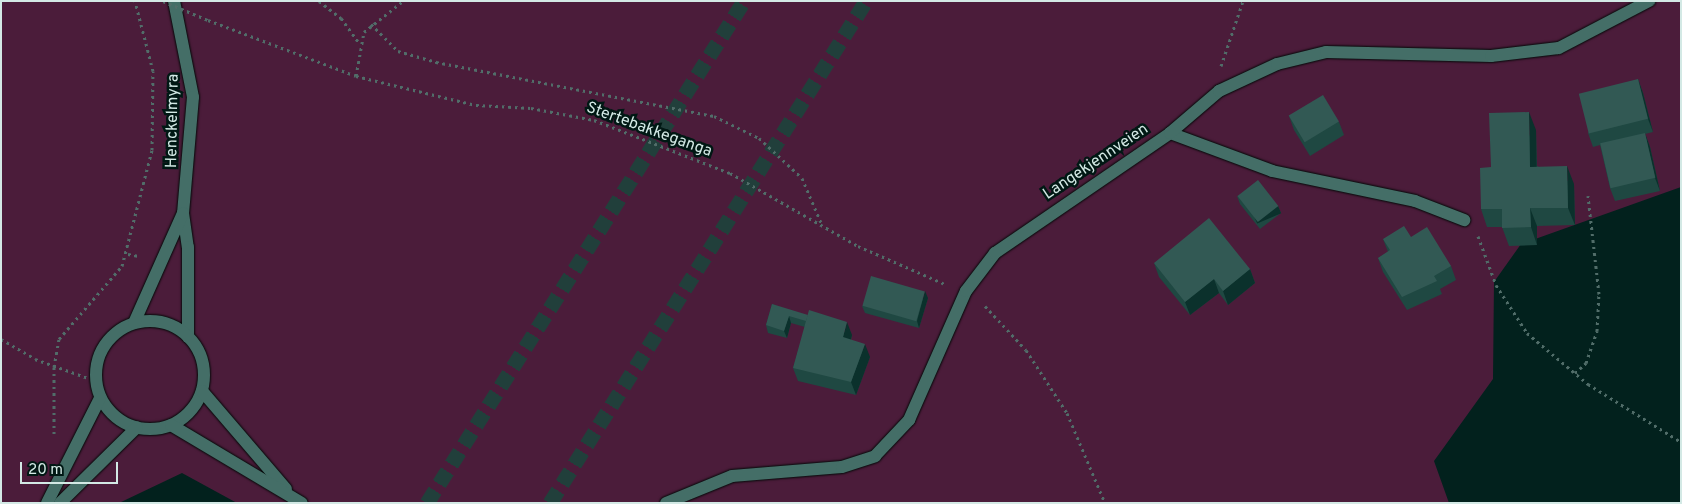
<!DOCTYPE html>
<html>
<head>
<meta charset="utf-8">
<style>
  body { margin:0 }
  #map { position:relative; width:1682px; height:504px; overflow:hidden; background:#02211d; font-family:Overpass,sans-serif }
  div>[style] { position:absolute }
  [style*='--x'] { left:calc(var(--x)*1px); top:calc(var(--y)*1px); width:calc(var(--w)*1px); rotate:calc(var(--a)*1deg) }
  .green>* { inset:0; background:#4b1c3a }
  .highway-tunnel>* { height:15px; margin-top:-7.5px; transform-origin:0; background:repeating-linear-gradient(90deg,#213f3b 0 15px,transparent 0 23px) }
  .path>* { height:3px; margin-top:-1.5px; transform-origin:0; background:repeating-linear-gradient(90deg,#516d69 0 2.5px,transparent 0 6.5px) }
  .roads { filter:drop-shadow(0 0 1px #000907) drop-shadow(0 0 1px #000907) }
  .minor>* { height:12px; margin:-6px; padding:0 6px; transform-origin:6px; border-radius:6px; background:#446e67 }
  .minor>.ring { margin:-6px; padding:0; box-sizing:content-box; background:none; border:12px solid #446e67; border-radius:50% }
  .path-bridge>* { height:3px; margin-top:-1.5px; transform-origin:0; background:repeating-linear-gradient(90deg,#516d69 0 2.5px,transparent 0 6.5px) }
  .wall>* { inset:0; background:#1f4842 }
  .shaded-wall>* { inset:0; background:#0b312c; transform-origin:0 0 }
  .building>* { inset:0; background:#325954; transform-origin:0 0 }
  span { translate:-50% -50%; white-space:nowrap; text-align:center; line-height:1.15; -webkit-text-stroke:5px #001814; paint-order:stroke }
  .street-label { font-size:16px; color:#d3e9e5 }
  .frame { position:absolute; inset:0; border:2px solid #d3e9e5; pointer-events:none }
  .scale { position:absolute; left:20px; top:462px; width:98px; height:22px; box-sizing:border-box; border:2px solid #d3e9e5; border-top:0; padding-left:6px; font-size:15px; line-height:18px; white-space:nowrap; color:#d3e9e5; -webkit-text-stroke:4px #001814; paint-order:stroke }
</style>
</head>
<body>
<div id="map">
  <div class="green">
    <div style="clip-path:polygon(1px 1px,1681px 1px,1681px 187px,1521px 244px,1494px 282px,1493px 379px,1434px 461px,1449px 503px,237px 503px,182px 473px,119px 503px,1px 503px)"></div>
  </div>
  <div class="highway-tunnel">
    <div style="--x:427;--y:503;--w:594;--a:-57.73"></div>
    <div style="--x:550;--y:503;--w:593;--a:-57.81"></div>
  </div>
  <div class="path">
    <div style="--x:319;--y:1;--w:28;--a:38"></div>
    <div style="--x:341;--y:18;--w:32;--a:54"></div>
    <div style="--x:208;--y:20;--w:158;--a:20.7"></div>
    <div style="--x:356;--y:76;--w:123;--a:13.6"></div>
    <div style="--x:476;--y:105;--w:55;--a:3.1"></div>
    <div style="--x:531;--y:108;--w:64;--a:10.8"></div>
    <div style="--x:594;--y:120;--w:146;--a:21.3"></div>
    <div style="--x:730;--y:173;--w:147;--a:29.7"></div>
    <div style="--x:858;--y:246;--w:95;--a:23.6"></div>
    <div style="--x:371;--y:24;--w:38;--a:45"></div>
    <div style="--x:398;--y:51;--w:40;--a:16"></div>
    <div style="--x:436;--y:62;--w:283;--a:11"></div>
    <div style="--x:714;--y:116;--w:50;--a:26.1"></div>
    <div style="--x:759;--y:138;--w:59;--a:42.9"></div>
    <div style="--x:802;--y:178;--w:51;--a:66.9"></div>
    <div style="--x:1221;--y:66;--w:69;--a:-71.3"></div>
    <div style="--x:356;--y:76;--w:45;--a:-79.7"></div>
    <div style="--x:364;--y:32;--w:50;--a:-38.5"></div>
    <div style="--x:1478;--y:236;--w:52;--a:69.8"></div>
    <div style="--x:1496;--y:285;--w:57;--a:57.1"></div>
    <div style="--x:1527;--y:333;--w:80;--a:39.9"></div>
    <div style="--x:1588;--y:384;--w:110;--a:31.9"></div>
    <div style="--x:128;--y:254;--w:11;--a:10"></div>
    <div style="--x:985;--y:306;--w:60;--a:47"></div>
    <div style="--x:1026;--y:350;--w:75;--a:56.9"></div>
    <div style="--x:1067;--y:413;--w:98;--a:67.1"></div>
    <div style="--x:1;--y:339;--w:39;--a:30"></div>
    <div style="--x:35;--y:359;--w:56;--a:19.7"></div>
    <div style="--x:1575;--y:373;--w:15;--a:-42"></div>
    <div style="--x:1586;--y:363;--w:34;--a:-71"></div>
    <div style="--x:1597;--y:331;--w:37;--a:-87"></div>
    <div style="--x:1599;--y:294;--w:99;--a:-96.4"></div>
    <div style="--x:54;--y:434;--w:67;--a:-90"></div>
    <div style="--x:54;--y:367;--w:28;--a:-80"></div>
    <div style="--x:59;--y:339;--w:96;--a:-49.2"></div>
    <div style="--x:122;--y:266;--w:120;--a:-75.5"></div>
    <div style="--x:152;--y:150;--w:79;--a:-89.3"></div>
    <div style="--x:153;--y:71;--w:72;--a:-104.4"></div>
  </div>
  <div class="roads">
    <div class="minor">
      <div style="--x:174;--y:1;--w:98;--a:78.8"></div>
      <div style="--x:193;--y:97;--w:116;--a:94.9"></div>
      <div style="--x:183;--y:213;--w:34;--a:82"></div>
      <div style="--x:188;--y:247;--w:90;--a:90"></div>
      <div style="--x:1170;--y:133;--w:109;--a:20.4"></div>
      <div style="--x:1272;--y:171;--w:146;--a:11.8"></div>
      <div style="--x:1415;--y:201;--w:53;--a:21.2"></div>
      <div class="ring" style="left:96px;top:321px;width:96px;height:96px"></div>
      <div style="--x:134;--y:323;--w:120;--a:-66"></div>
      <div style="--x:202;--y:391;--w:129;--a:49.4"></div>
      <div style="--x:171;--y:425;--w:152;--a:30.8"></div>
      <div style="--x:47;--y:503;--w:118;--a:-63.2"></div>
      <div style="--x:60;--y:503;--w:108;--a:-44.6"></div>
      <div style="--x:666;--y:503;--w:71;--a:-22.2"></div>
      <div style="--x:732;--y:476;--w:110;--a:-4.7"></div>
      <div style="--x:842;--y:467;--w:35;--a:-18"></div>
      <div style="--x:875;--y:456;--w:50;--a:-46.6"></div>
      <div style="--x:909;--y:420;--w:141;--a:-66.2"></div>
      <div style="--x:966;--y:291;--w:48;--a:-52.7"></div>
      <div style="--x:995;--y:253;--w:212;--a:-34.4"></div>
      <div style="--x:1170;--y:133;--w:65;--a:-40.6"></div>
      <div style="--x:1219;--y:91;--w:64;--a:-25"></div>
      <div style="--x:1277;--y:64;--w:50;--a:-13.8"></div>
      <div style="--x:1326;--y:52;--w:165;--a:1.4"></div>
      <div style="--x:1491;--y:56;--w:68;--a:-6.7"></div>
      <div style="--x:1559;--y:48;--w:102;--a:-27.6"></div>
    </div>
  </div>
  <div class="path-bridge">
    <div style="--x:163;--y:1;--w:49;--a:22.9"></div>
  </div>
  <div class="wall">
    <div style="clip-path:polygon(1638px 79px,1643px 93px,1653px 132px,1645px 134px,1650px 147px,1660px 191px,1615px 201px,1610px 188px,1600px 145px,1593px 147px,1588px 133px)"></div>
    <div style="clip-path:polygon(1289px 116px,1339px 122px,1344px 135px,1310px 156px,1294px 130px)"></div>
    <div style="clip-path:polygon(1536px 130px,1537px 166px,1574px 184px,1575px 225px,1537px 226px,1537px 245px,1509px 246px,1502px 227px,1487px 227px,1481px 209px,1491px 167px)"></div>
    <div style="clip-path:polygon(1237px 196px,1278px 206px,1281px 213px,1260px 229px,1240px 204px)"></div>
    <div style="clip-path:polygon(1411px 237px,1451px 266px,1456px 280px,1440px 289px,1442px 294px,1407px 310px,1383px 272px,1378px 258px,1388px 252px,1383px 239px)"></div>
    <div style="clip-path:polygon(1154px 263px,1250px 269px,1255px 283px,1228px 305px,1219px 293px,1190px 315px,1159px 277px)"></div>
    <div style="clip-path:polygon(928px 298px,919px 328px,865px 313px,862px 306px)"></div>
    <div style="clip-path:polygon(772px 304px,852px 335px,851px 340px,870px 357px,856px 395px,798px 381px,793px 368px,805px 327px,791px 323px,787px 338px,768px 333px,766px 325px)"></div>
  </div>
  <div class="shaded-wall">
    <div style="clip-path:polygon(1638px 79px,1643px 93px,1653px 132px,1648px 119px)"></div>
    <div style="clip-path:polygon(1529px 112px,1536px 130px,1537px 185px,1530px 167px)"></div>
    <div style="clip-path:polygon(1645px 133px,1650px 147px,1660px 191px,1655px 178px)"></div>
    <div style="clip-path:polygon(1567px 166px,1574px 184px,1575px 225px,1568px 208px)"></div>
    <div style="left:1278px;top:206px;width:8px;height:26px;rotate:67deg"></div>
    <div style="clip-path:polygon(1530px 208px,1537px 226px,1537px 245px,1531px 227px)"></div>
    <div style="clip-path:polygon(1250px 269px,1255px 283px,1228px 305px,1223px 291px)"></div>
    <div style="clip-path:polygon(1214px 279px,1219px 293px,1190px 315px,1185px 302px)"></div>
    <div style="clip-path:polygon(925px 291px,928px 298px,919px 328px,917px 321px)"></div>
    <div style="clip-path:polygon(789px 316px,791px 323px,787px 338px,784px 331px)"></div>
    <div style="clip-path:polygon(847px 322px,852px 335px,848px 351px,843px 337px)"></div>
    <div style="clip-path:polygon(865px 344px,870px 357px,856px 395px,851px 382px)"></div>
  </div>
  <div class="building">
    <div style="left:1638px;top:79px;width:41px;height:61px;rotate:76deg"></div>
    <div style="left:1323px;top:95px;width:31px;height:40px;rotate:59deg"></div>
    <div style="clip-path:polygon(1529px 112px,1530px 167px,1567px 166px,1568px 208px,1530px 208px,1531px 227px,1502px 228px,1502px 209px,1481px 209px,1480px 168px,1491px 167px,1489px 113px)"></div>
    <div style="left:1645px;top:133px;width:46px;height:46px;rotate:77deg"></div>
    <div style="left:1258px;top:180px;width:33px;height:26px;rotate:52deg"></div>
    <div style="clip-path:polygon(1209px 218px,1250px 269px,1223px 291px,1214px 279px,1185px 302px,1154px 263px)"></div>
    <div style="clip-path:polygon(1404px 226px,1411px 237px,1427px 227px,1451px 266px,1434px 276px,1437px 281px,1402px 297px,1378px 258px,1390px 250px,1383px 239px)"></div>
    <div style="left:871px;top:276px;width:56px;height:31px;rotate:16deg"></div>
    <div style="clip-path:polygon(772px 304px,808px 315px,806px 321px,789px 316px,784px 331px,766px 325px)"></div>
    <div style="clip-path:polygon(809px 310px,847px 322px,843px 337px,865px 344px,851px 382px,793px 368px)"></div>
  </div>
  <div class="street-label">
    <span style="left:173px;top:121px;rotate:-89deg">Henckelmyra</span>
    <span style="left:649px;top:130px;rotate:20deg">Stertebakkeganga</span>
    <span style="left:1096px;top:162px;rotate:-34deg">Langekjennveien</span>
  </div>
  <div class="frame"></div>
  <div class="scale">20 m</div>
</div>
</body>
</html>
